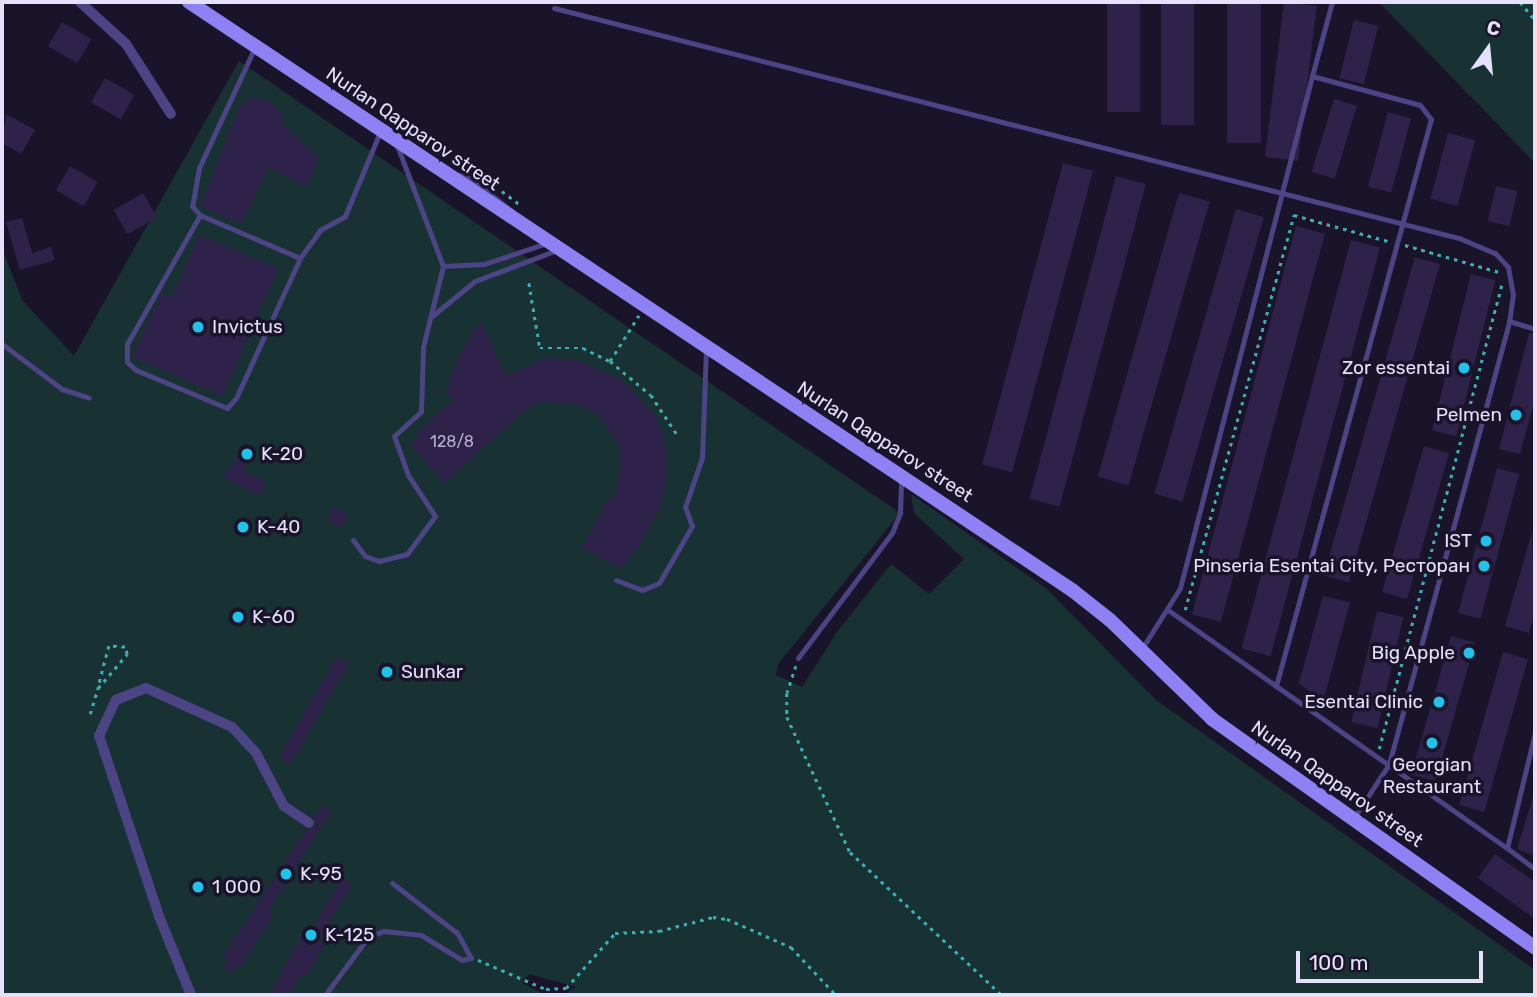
<!DOCTYPE html>
<html>
<head>
<meta charset="utf-8">
<style>
  body { margin:0 }
  #map { position:relative; width:1537px; height:997px; overflow:hidden; background:#1a142a; font-family:Rubik,sans-serif }
  div>[style] { position:absolute }
  [style*='--x'] { left:calc(var(--x)*1px); top:calc(var(--y)*1px); width:calc(var(--w)*1px); rotate:calc(var(--a)*1deg) }
  .green>* { inset:0; background:#183234 }
  .building>* { inset:0; background:#2e224a; transform-origin:0 0 }
  .path>* { height:2.5px; margin-top:-1.25px; transform-origin:0; background:repeating-linear-gradient(90deg,#3dafb3 0 3.5px,transparent 0 8.5px) }
  .lane>* { height:5px; margin:-2.5px; padding:0 2.5px; transform-origin:2.5px; border-radius:2.5px; background:#4c4485 }
  .street>* { height:10px; margin:-5px; padding:0 5px; transform-origin:5px; border-radius:5px; background:#4c4485 }
  .secondary>* { height:14px; margin:-7px; padding:0 7px; transform-origin:7px; border-radius:7px; background:#8e81f3 }
  .dots>* { width:19px; height:19px; translate:-50% -50%; box-sizing:border-box; border:4px solid #1a142a; border-radius:50% }
  span { translate:-50% -50%; white-space:nowrap; text-align:center; line-height:1.15; -webkit-text-stroke:7px #1a142a; paint-order:stroke }
  .number-label { font-size:16px; color:#b8b0d0 }
  .number-label span { -webkit-text-stroke-width:0 }
  .street-label { font-size:19px; color:#e6e0fc }
  .poi-label { font-size:19px; color:#e6e0fc }
  .left { translate:0 -50%; text-align:left }
  .right { translate:-100% -50%; text-align:right }
  .frame { position:absolute; inset:0; border:4px solid #e6e0fc; pointer-events:none }
  .north { position:absolute; left:1453px; top:14px; width:70px; height:70px; -webkit-text-stroke:5px #1a142a; paint-order:stroke; rotate:15deg; font-size:19px; font-weight:700; line-height:28px; text-align:center; color:#e6e0fc }
  .north::after { content:''; display:block; margin:auto; width:24px; height:32px; background:#e6e0fc; clip-path:polygon(50% 0,100% 100%,50% 72%,0 100%) }
  .scale { position:absolute; left:1296px; top:951px; width:187px; height:32px; box-sizing:border-box; border:4px solid #e6e0fc; border-top:0; padding-left:9px; font-size:21px; line-height:24px; white-space:nowrap; color:#e6e0fc; -webkit-text-stroke:5px #1a142a; paint-order:stroke }
</style>
</head>
<body>
<div id="map">
  <div class="green">
    <div style="clip-path:polygon(1381px 2px,1535px 2px,1535px 163px,1381px 4px)"></div>
    <div style="clip-path:polygon(239px 61px,900px 513px,778px 664px,776px 675px,802px 687px,837px 632px,891px 564px,929px 594px,964px 559px,914px 513px,911px 494px,1047px 589px,1156px 700px,1535px 970px,1535px 995px,564px 995px,576px 987px,529px 974px,522px 983px,545px 995px,2px 995px,2px 248px,22px 300px,74px 356px)"></div>
  </div>
  <div class="building">
    <div style="left:1107px;top:2px;width:33px;height:110px"></div>
    <div style="left:1161px;top:2px;width:33px;height:123px"></div>
    <div style="left:1227px;top:2px;width:34px;height:141px"></div>
    <div style="left:1284px;top:2px;width:33px;height:156px;rotate:7deg"></div>
    <div style="left:1354px;top:20px;width:25px;height:60px;rotate:14deg"></div>
    <div style="left:62px;top:22px;width:34px;height:28px;rotate:30deg"></div>
    <div style="left:105px;top:78px;width:34px;height:28px;rotate:30deg"></div>
    <div style="clip-path:polygon(248px 98px,266px 99px,284px 116px,281px 123px,318px 157px,307px 187px,268px 167px,242px 224px,200px 207px,239px 107px)"></div>
    <div style="left:1334px;top:99px;width:24px;height:76px;rotate:17deg"></div>
    <div style="left:1388px;top:112px;width:24px;height:77px;rotate:15deg"></div>
    <div style="clip-path:polygon(6px 114px,35px 130px,21px 154px,2px 143px)"></div>
    <div style="left:1448px;top:133px;width:28px;height:68px;rotate:15deg"></div>
    <div style="left:1063px;top:163px;width:31px;height:312px;rotate:15deg"></div>
    <div style="left:70px;top:166px;width:32px;height:28px;rotate:30deg"></div>
    <div style="left:1116px;top:176px;width:31px;height:334px;rotate:15deg"></div>
    <div style="left:1496px;top:186px;width:22px;height:36px;rotate:13deg"></div>
    <div style="left:143px;top:193px;width:28px;height:34px;rotate:60deg"></div>
    <div style="left:1179px;top:193px;width:32px;height:295px;rotate:16deg"></div>
    <div style="left:1236px;top:209px;width:29px;height:296px;rotate:16deg"></div>
    <div style="clip-path:polygon(22px 218px,32px 253px,51px 247px,55px 260px,20px 270px,6px 222px)"></div>
    <div style="left:1296px;top:226px;width:30px;height:402px;rotate:15deg"></div>
    <div style="clip-path:polygon(199px 235px,278px 268px,223px 396px,132px 357px,162px 293px,172px 298px)"></div>
    <div style="left:1351px;top:240px;width:30px;height:423px;rotate:15deg"></div>
    <div style="left:1415px;top:257px;width:26px;height:331px;rotate:16deg"></div>
    <div style="left:1471px;top:274px;width:25px;height:161px;rotate:14deg"></div>
    <div style="clip-path:polygon(481px 321px,506px 376px,547px 358px,573px 359px,622px 380px,656px 417px,666px 445px,667px 477px,661px 506px,640px 546px,620px 568px,582px 548px,609px 497px,614px 498px,621px 466px,618px 445px,599px 415px,580px 405px,541px 402px,527px 408px,444px 483px,411px 445px,419px 438px,417px 432px,453px 400px,445px 393px,461px 351px)"></div>
    <div style="clip-path:polygon(1529px 333px,1535px 334px,1535px 399px,1520px 454px,1499px 449px)"></div>
    <div style="left:1424px;top:446px;width:26px;height:152px;rotate:16deg"></div>
    <div style="clip-path:polygon(239px 453px,248px 457px,244px 472px,266px 481px,260px 495px,223px 478px)"></div>
    <div style="left:1497px;top:468px;width:23px;height:150px;rotate:15deg"></div>
    <div style="left:333px;top:507px;width:16px;height:16px;rotate:22deg"></div>
    <div style="clip-path:polygon(1532px 532px,1535px 614px,1529px 633px,1505px 626px)"></div>
    <div style="clip-path:polygon(1323px 596px,1350px 602px,1323px 702px,1299px 683px)"></div>
    <div style="left:1377px;top:611px;width:27px;height:114px;rotate:13deg"></div>
    <div style="left:1451px;top:636px;width:25px;height:144px;rotate:16deg"></div>
    <div style="left:1503px;top:652px;width:26px;height:159px;rotate:16deg"></div>
    <div style="left:337px;top:656px;width:14px;height:117px;rotate:30deg"></div>
    <div style="clip-path:polygon(1533px 797px,1535px 797px,1535px 856px,1517px 849px)"></div>
    <div style="clip-path:polygon(322px 805px,331px 811px,269px 911px,274px 914px,241px 967px,237px 965px,232px 973px,223px 967px,228px 959px,223px 956px,306px 830px,316px 827px,314px 817px)"></div>
    <div style="clip-path:polygon(1495px 854px,1535px 882px,1535px 919px,1478px 878px)"></div>
    <div style="clip-path:polygon(342px 878px,352px 884px,320px 939px,326px 943px,305px 978px,301px 975px,289px 995px,270px 995px,304px 929px,310px 932px)"></div>
  </div>
  <div class="path">
    <div style="--x:1520;--y:2;--w:23;--a:50"></div>
    <div style="--x:502;--y:191;--w:21;--a:37"></div>
    <div style="--x:1405;--y:245;--w:98;--a:16"></div>
    <div style="--x:529;--y:283;--w:66;--a:80.4"></div>
    <div style="--x:540;--y:348;--w:43;--a:0"></div>
    <div style="--x:583;--y:348;--w:30;--a:26"></div>
    <div style="--x:610;--y:361;--w:54;--a:-57.8"></div>
    <div style="--x:610;--y:361;--w:53;--a:39.7"></div>
    <div style="--x:651;--y:395;--w:49;--a:56.6"></div>
    <div style="--x:1185;--y:610;--w:410;--a:-74.6"></div>
    <div style="--x:1294;--y:215;--w:98;--a:15.5"></div>
    <div style="--x:796;--y:666;--w:28;--a:108"></div>
    <div style="--x:787;--y:693;--w:24;--a:90"></div>
    <div style="--x:787;--y:717;--w:149;--a:65"></div>
    <div style="--x:850;--y:852;--w:209;--a:43.3"></div>
    <div style="--x:90;--y:714;--w:27;--a:-73"></div>
    <div style="--x:98;--y:688;--w:45;--a:-49.5"></div>
    <div style="--x:127;--y:654;--w:7;--a:-106"></div>
    <div style="--x:125;--y:647;--w:16;--a:-176"></div>
    <div style="--x:109;--y:646;--w:43;--a:104.7"></div>
    <div style="--x:1379;--y:749;--w:480;--a:-75.2"></div>
    <div style="--x:478;--y:960;--w:74;--a:23.1"></div>
    <div style="--x:546;--y:989;--w:20;--a:-3"></div>
    <div style="--x:566;--y:988;--w:74;--a:-48.3"></div>
    <div style="--x:615;--y:933;--w:44;--a:-2.6"></div>
    <div style="--x:659;--y:931;--w:56;--a:-14.5"></div>
    <div style="--x:713;--y:917;--w:14;--a:8"></div>
    <div style="--x:727;--y:919;--w:70;--a:23.6"></div>
    <div style="--x:791;--y:947;--w:66;--a:46.8"></div>
  </div>
  <div class="lane">
    <div style="--x:554;--y:8;--w:934;--a:14.26"></div>
    <div style="--x:1459;--y:238;--w:39;--a:23"></div>
    <div style="--x:1495;--y:253;--w:19;--a:47"></div>
    <div style="--x:1508;--y:267;--w:27;--a:80"></div>
    <div style="--x:1513;--y:294;--w:27;--a:98"></div>
    <div style="--x:254;--y:49;--w:131;--a:114.8"></div>
    <div style="--x:199;--y:168;--w:39;--a:100"></div>
    <div style="--x:192;--y:206;--w:12;--a:48"></div>
    <div style="--x:200;--y:215;--w:109;--a:23.3"></div>
    <div style="--x:1312;--y:76;--w:77;--a:-74.9"></div>
    <div style="--x:459;--y:175;--w:13;--a:18"></div>
    <div style="--x:471;--y:179;--w:53;--a:38.2"></div>
    <div style="--x:200;--y:215;--w:148;--a:119.5"></div>
    <div style="--x:127;--y:344;--w:18;--a:90"></div>
    <div style="--x:127;--y:362;--w:12;--a:42"></div>
    <div style="--x:136;--y:370;--w:99;--a:22.7"></div>
    <div style="--x:227;--y:408;--w:13;--a:-48"></div>
    <div style="--x:236;--y:398;--w:154;--a:-65.4"></div>
    <div style="--x:300;--y:258;--w:34;--a:-54"></div>
    <div style="--x:320;--y:230;--w:29;--a:-29"></div>
    <div style="--x:345;--y:216;--w:91;--a:-67.4"></div>
    <div style="--x:443;--y:266;--w:41;--a:-2.8"></div>
    <div style="--x:484;--y:264;--w:66;--a:-18.4"></div>
    <div style="--x:432;--y:316;--w:55;--a:-39.1"></div>
    <div style="--x:475;--y:281;--w:88;--a:-20.7"></div>
    <div style="--x:2;--y:344;--w:75;--a:36.9"></div>
    <div style="--x:62;--y:389;--w:28;--a:18"></div>
    <div style="--x:353;--y:540;--w:20;--a:53"></div>
    <div style="--x:365;--y:556;--w:15;--a:20"></div>
    <div style="--x:379;--y:561;--w:29;--a:-14"></div>
    <div style="--x:407;--y:554;--w:47;--a:-53.6"></div>
    <div style="--x:435;--y:516;--w:49;--a:-123.4"></div>
    <div style="--x:408;--y:475;--w:41;--a:-109.7"></div>
    <div style="--x:394;--y:436;--w:36;--a:-42"></div>
    <div style="--x:421;--y:412;--w:65;--a:-88.2"></div>
    <div style="--x:423;--y:347;--w:83;--a:-76.1"></div>
    <div style="--x:443;--y:266;--w:132;--a:-110.9"></div>
    <div style="--x:616;--y:580;--w:28;--a:21"></div>
    <div style="--x:642;--y:590;--w:18;--a:-22"></div>
    <div style="--x:659;--y:583;--w:66;--a:-59.9"></div>
    <div style="--x:692;--y:526;--w:20;--a:-110"></div>
    <div style="--x:685;--y:507;--w:52;--a:-70.9"></div>
    <div style="--x:702;--y:458;--w:110;--a:-87.9"></div>
    <div style="--x:1168;--y:610;--w:414;--a:35.1"></div>
    <div style="--x:1507;--y:848;--w:119;--a:-76.4"></div>
    <div style="--x:1141;--y:650;--w:73;--a:-57.8"></div>
    <div style="--x:1180;--y:588;--w:529;--a:-75.54"></div>
    <div style="--x:1312;--y:76;--w:112;--a:15"></div>
    <div style="--x:1420;--y:105;--w:18;--a:52"></div>
    <div style="--x:1431;--y:119;--w:588;--a:105.29"></div>
    <div style="--x:798;--y:658;--w:156;--a:-53.1"></div>
    <div style="--x:892;--y:533;--w:22;--a:-68"></div>
    <div style="--x:900;--y:513;--w:35;--a:-88"></div>
    <div style="--x:1355;--y:816;--w:62;--a:-56.8"></div>
    <div style="--x:1389;--y:764;--w:459;--a:-74.8"></div>
    <div style="--x:1509;--y:321;--w:27;--a:17"></div>
    <div style="--x:1507;--y:848;--w:35;--a:37"></div>
    <div style="--x:325;--y:995;--w:72;--a:-53.4"></div>
    <div style="--x:368;--y:937;--w:17;--a:-21"></div>
    <div style="--x:384;--y:931;--w:37;--a:6"></div>
    <div style="--x:421;--y:935;--w:48;--a:31.4"></div>
    <div style="--x:462;--y:960;--w:9;--a:-13"></div>
    <div style="--x:471;--y:958;--w:29;--a:-119"></div>
    <div style="--x:457;--y:933;--w:82;--a:-142.4"></div>
  </div>
  <div class="street">
    <div style="--x:80;--y:2;--w:62;--a:42.4"></div>
    <div style="--x:126;--y:44;--w:83;--a:57.3"></div>
    <div style="--x:191;--y:995;--w:85;--a:-112.1"></div>
    <div style="--x:159;--y:916;--w:190;--a:-108.4"></div>
    <div style="--x:99;--y:736;--w:40;--a:-65"></div>
    <div style="--x:116;--y:700;--w:32;--a:-22"></div>
    <div style="--x:146;--y:688;--w:94;--a:24.4"></div>
    <div style="--x:232;--y:727;--w:35;--a:47"></div>
    <div style="--x:256;--y:753;--w:60;--a:62.2"></div>
    <div style="--x:284;--y:806;--w:30;--a:34"></div>
  </div>
  <div class="secondary">
    <div style="--x:189;--y:2;--w:1061;--a:33.66"></div>
    <div style="--x:1072;--y:590;--w:48;--a:38.3"></div>
    <div style="--x:1110;--y:620;--w:142;--a:44.1"></div>
    <div style="--x:1212;--y:719;--w:396;--a:35.3"></div>
  </div>
  <div class="dots">
    <div style="left:198px;top:327px;background:#1fc2ea"></div>
    <div style="left:1464px;top:368px;background:#1fc2ea"></div>
    <div style="left:1516px;top:415px;background:#1fc2ea"></div>
    <div style="left:247px;top:454px;background:#1fc2ea"></div>
    <div style="left:243px;top:527px;background:#1fc2ea"></div>
    <div style="left:1486px;top:541px;background:#1fc2ea"></div>
    <div style="left:1484px;top:566px;background:#1fc2ea"></div>
    <div style="left:238px;top:617px;background:#1fc2ea"></div>
    <div style="left:1469px;top:653px;background:#1fc2ea"></div>
    <div style="left:387px;top:672px;background:#1fc2ea"></div>
    <div style="left:1439px;top:702px;background:#1fc2ea"></div>
    <div style="left:1432px;top:743px;background:#1fc2ea"></div>
    <div style="left:286px;top:874px;background:#1fc2ea"></div>
    <div style="left:198px;top:887px;background:#1fc2ea"></div>
    <div style="left:311px;top:935px;background:#1fc2ea"></div>
  </div>
  <div class="number-label">
    <span style="left:452px;top:442px">128/8</span>
  </div>
  <div class="street-label">
    <span style="left:413px;top:129px;rotate:34deg">Nurlan Qapparov street</span>
    <span style="left:885px;top:442px;rotate:33deg">Nurlan Qapparov street</span>
    <span style="left:1337px;top:784px;rotate:35deg">Nurlan Qapparov street</span>
  </div>
  <div class="poi-label">
    <span class="left" style="left:212px;top:327px">Invictus</span>
    <span class="right" style="left:1450px;top:368px">Zor essentai</span>
    <span class="right" style="left:1502px;top:415px">Pelmen</span>
    <span class="left" style="left:261px;top:454px">K-20</span>
    <span class="left" style="left:257px;top:527px">K-40</span>
    <span class="right" style="left:1472px;top:541px">IST</span>
    <span class="right" style="left:1470px;top:566px">Pinseria Esentai City, Ресторан</span>
    <span class="left" style="left:252px;top:617px">K-60</span>
    <span class="right" style="left:1455px;top:653px">Big Apple</span>
    <span class="left" style="left:401px;top:672px">Sunkar</span>
    <span class="right" style="left:1423px;top:702px">Esentai Clinic</span>
    <span style="left:1432px;top:776px">Georgian<br>Restaurant</span>
    <span class="left" style="left:300px;top:874px">K-95</span>
    <span class="left" style="left:212px;top:887px">1 000</span>
    <span class="left" style="left:325px;top:935px">K-125</span>
  </div>
  <div class="frame"></div>
  <div class="north">С</div>
  <div class="scale">100 m</div>
</div>
</body>
</html>
